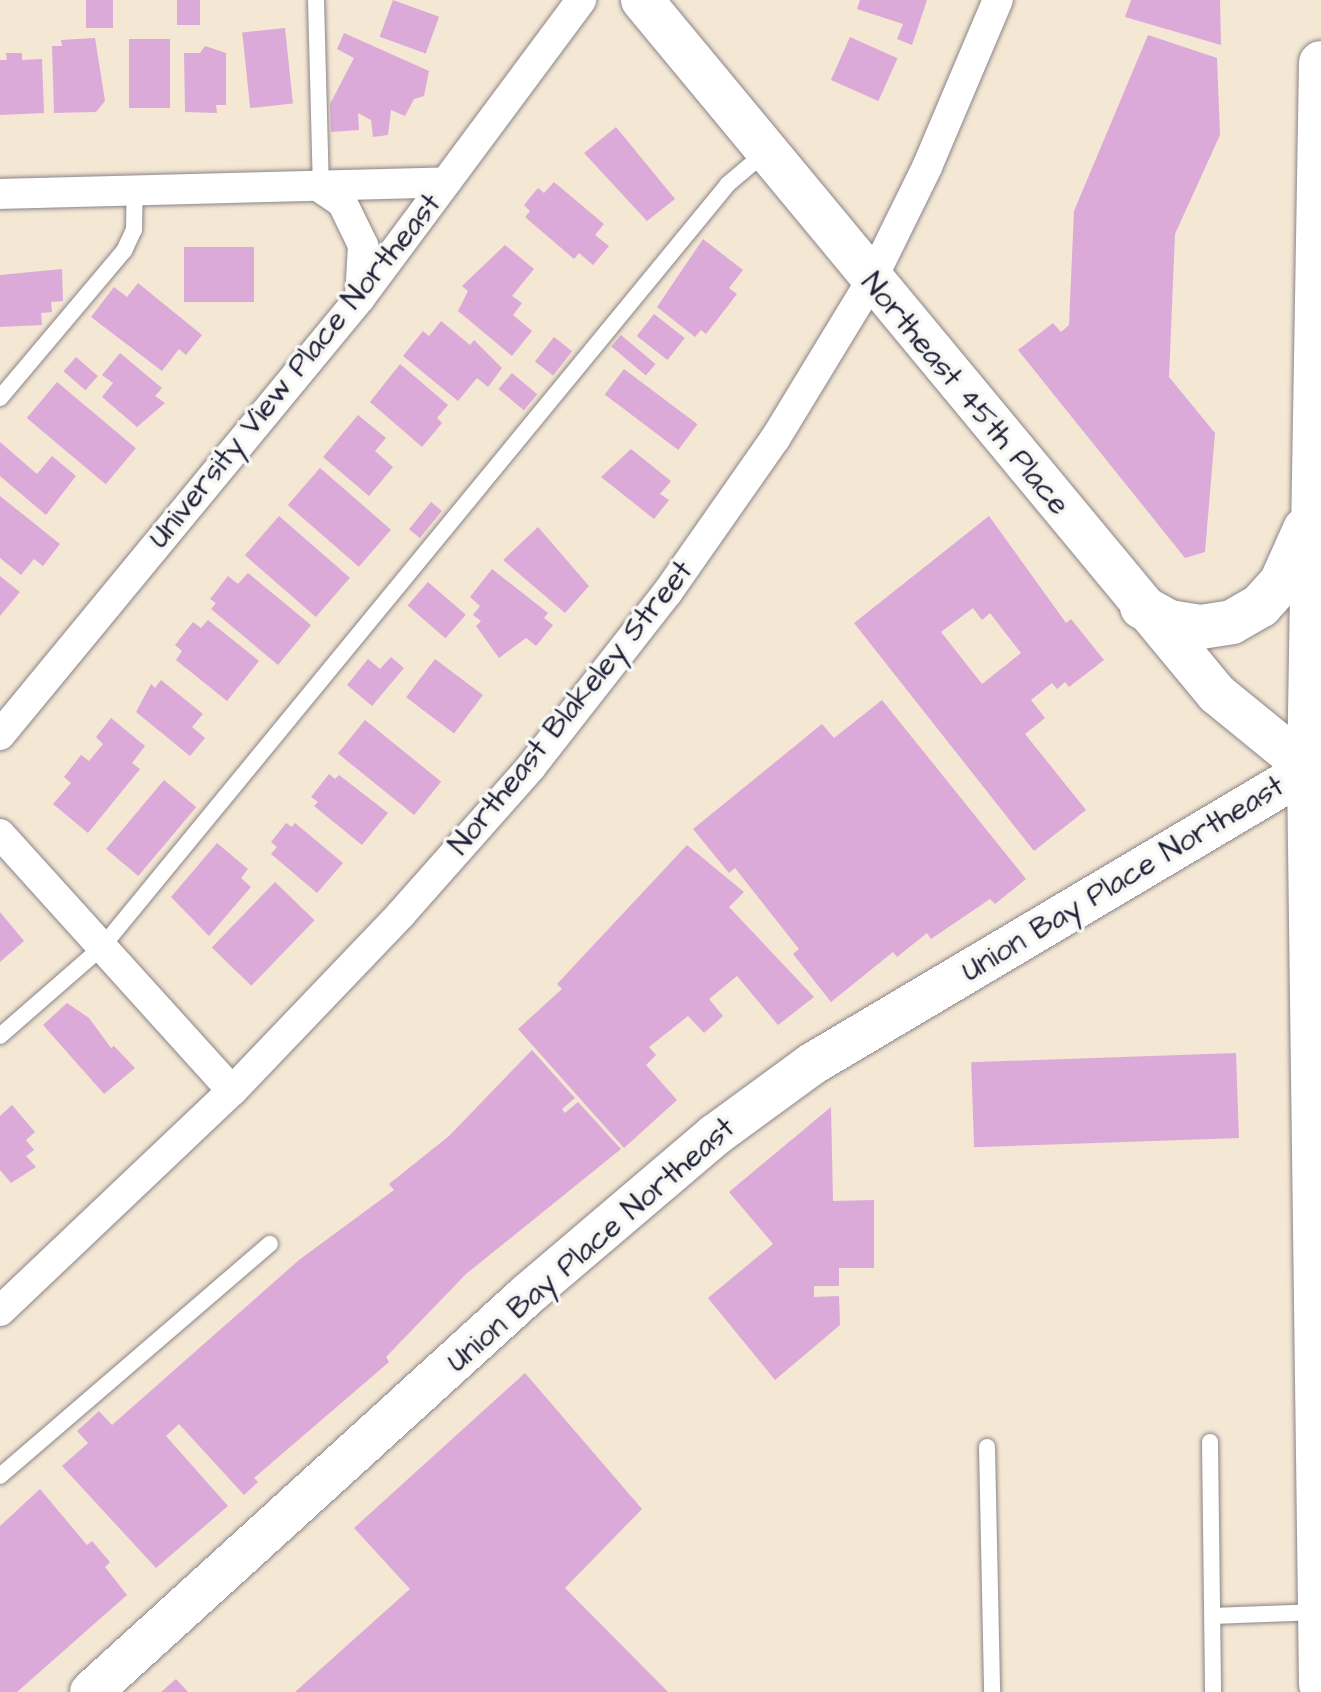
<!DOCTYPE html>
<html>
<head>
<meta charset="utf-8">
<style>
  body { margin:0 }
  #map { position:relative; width:1321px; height:1692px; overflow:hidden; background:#f4e7d4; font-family:"Architects Daughter",sans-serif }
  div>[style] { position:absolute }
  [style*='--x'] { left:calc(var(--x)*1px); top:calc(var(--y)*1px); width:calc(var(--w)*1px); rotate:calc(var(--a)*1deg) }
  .building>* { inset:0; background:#dbaad8; transform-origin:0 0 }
  .roads { filter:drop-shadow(0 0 2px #8b8488) drop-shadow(0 0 2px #8b8488) }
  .lane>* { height:16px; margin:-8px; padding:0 8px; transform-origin:8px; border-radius:8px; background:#fff }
  .street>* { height:30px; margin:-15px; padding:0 15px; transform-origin:15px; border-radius:15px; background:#fff }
  .secondary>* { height:42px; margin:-21px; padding:0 21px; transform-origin:21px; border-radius:21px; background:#fff }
  .primary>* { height:44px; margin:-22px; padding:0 22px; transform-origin:22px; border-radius:22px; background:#fff }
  span { translate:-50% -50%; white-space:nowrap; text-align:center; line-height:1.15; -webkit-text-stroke:7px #f6f6f2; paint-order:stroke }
  .street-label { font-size:30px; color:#22223b }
</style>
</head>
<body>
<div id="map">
  <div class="building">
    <div style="left:86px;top:0;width:27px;height:28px"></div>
    <div style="left:177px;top:0;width:23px;height:25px"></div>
    <div style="left:393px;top:0;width:49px;height:39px;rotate:20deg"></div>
    <div style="clip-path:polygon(860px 0,927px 0,912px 45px,897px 39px,903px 24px,857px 9px)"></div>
    <div style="clip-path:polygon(1131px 0,1220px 0,1221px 45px,1125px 17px)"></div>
    <div style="left:285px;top:28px;width:76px;height:43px;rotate:84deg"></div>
    <div style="clip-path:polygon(344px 33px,429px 71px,424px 96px,414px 99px,405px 116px,391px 110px,388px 135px,373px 137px,371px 120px,358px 113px,359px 130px,331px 132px,330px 104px,354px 58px,337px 49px)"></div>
    <div style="clip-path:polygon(1148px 35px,1217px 58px,1220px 135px,1175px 234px,1169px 377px,1215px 433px,1205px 552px,1185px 558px,1018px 350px,1053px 323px,1061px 332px,1069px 325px,1074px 211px)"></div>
    <div style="left:850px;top:37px;width:52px;height:47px;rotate:24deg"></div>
    <div style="clip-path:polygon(95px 38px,105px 101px,96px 112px,54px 113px,52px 46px,62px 46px,61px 40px)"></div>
    <div style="left:129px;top:39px;width:41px;height:69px"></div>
    <div style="clip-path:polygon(205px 46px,226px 53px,226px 105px,216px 105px,217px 113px,185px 112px,184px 53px,200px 53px)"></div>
    <div style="clip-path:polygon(6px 53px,22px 53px,22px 60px,42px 59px,44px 113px,0 115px,0 60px,7px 60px)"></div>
    <div style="clip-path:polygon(616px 127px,675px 199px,647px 221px,584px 153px)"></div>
    <div style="clip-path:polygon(554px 182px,604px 224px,595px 235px,609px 246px,593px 265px,579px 253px,574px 259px,525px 217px,530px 211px,524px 205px,538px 188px,544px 193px)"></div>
    <div style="clip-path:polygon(703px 239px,743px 270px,729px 288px,737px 294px,706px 334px,701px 330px,695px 337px,657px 307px)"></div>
    <div style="clip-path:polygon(505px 245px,534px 269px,512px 296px,522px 303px,513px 315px,532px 331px,512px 356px,458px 311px,468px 291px,462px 286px)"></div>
    <div style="left:254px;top:247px;width:55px;height:70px;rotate:90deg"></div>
    <div style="clip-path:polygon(62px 269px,63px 301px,51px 302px,52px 312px,41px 313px,42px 325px,0 327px,0 275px)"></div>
    <div style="clip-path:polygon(138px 283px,202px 335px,186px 355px,179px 349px,162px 371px,91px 317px,114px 287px,127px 297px)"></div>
    <div style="left:654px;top:314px;width:39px;height:28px;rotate:38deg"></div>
    <div style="clip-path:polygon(441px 321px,470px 345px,474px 340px,502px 368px,488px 387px,477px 378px,458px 401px,403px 356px,423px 331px,429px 336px)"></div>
    <div style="left:621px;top:335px;width:45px;height:15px;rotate:40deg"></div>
    <div style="left:554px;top:337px;width:23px;height:31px;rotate:38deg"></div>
    <div style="clip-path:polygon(120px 353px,162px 388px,155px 396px,165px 403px,137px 427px,102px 397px,113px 383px,102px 375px)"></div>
    <div style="left:76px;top:357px;width:29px;height:19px;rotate:41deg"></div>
    <div style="clip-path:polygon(400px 364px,448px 405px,437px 418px,442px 423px,422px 447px,370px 402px)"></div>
    <div style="left:624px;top:369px;width:92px;height:32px;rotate:37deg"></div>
    <div style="left:512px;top:373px;width:33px;height:21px;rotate:40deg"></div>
    <div style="left:57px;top:382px;width:103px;height:47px;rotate:40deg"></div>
    <div style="clip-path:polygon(358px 415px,386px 438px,375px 451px,393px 467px,369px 496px,323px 457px)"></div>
    <div style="clip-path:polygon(0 442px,37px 474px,52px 456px,76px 476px,46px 515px,0 476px)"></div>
    <div style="clip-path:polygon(631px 449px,671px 481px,660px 494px,669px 500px,654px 519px,601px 477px)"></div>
    <div style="left:320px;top:468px;width:94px;height:49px;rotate:41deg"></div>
    <div style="clip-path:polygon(0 496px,60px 544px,43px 566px,34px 559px,21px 575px,0 558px)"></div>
    <div style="left:431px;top:502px;width:14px;height:35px;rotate:39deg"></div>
    <div style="left:279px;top:516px;width:94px;height:52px;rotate:41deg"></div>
    <div style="clip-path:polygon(evenodd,989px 516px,1066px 623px,1071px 619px,1104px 660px,1069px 687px,1065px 682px,1057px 689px,1052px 683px,1031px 700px,1045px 718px,1025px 734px,1086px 810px,1034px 851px,854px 623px,989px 516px,973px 608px,982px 620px,990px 613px,1021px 653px,982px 684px,941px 632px,973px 608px)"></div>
    <div style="clip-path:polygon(538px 527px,589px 586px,565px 613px,503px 560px)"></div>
    <div style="clip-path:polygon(492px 569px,548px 613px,544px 618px,553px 625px,536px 646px,526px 638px,499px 658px,476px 626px,481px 621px,473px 615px,480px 606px,470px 597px)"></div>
    <div style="clip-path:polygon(248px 573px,311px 625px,278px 665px,211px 609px,216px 603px,210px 599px,228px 576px,238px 584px)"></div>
    <div style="clip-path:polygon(0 576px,20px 592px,0 616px)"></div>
    <div style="left:428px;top:582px;width:50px;height:31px;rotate:41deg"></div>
    <div style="clip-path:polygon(208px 620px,259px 661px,227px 701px,176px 660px,182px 651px,175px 645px,193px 622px,201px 628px)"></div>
    <div style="clip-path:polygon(391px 657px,404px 668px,372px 706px,347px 685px,368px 659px,380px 669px)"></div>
    <div style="left:435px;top:659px;width:60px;height:48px;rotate:37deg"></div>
    <div style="clip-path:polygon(161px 680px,203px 714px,192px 727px,205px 738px,190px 756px,136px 712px,151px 684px,155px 688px)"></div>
    <div style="clip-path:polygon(882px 700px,1026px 879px,995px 904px,990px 899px,931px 939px,927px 933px,897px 957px,893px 952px,831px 1002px,793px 954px,799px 949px,735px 868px,729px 873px,693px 829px,822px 724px,834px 738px)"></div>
    <div style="clip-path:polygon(111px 718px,145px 746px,132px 763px,140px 769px,88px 833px,53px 804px,71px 783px,64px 777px,81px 755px,89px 761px,103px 744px,96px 737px)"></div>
    <div style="left:365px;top:720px;width:98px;height:43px;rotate:39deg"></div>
    <div style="clip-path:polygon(329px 774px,335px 779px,339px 775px,388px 813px,362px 845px,314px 806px,318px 802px,311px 797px)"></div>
    <div style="left:164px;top:780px;width:42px;height:90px;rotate:40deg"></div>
    <div style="clip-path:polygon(286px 823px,292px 827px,295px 823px,343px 863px,317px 893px,271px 854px,277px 847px,271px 842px)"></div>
    <div style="clip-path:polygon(217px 843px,248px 869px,241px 878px,251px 887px,209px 936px,171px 897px)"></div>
    <div style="clip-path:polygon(687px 845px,744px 892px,729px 907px,814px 997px,778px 1025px,737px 976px,709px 999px,723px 1016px,704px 1033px,688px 1016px,649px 1047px,656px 1055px,646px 1065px,677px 1100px,624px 1148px,518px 1029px,562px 989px,557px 984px)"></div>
    <div style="left:275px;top:882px;width:55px;height:91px;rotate:44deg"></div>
    <div style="clip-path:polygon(0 912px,24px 941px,0 962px)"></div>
    <div style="clip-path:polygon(67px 1003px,89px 1018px,111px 1048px,114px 1046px,135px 1068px,104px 1094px,43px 1025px)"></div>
    <div style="clip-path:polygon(532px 1050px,575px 1098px,562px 1109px,565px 1113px,578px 1102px,621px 1149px,466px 1274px,386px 1357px,389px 1362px,254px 1478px,258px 1482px,244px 1495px,179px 1424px,166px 1436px,228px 1506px,156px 1568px,62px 1466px,88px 1443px,77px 1431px,99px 1411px,112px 1425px,299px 1260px,394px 1190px,389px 1184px,449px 1136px)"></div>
    <div style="left:1236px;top:1053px;width:85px;height:265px;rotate:88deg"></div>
    <div style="clip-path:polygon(12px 1105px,35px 1132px,26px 1140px,34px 1150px,26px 1156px,36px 1167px,11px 1183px,0 1170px,0 1116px)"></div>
    <div style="clip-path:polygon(831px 1107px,833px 1201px,874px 1200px,874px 1268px,839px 1268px,839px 1286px,814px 1286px,814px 1297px,839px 1296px,840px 1325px,775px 1380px,708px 1298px,773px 1244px,729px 1192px)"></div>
    <div style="clip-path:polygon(525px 1373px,642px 1509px,565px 1588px,668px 1692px,295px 1692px,410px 1589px,354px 1528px)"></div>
    <div style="clip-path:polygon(40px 1489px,87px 1545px,92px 1541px,110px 1562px,105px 1567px,127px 1595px,17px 1692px,0 1692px,0 1526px)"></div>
    <div style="clip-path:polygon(176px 1679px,188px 1692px,161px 1692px)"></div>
  </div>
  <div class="roads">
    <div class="lane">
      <div style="--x:316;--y:0;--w:188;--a:88.5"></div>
      <div style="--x:0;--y:398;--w:192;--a:-49.9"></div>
      <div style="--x:124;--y:251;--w:23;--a:-65"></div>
      <div style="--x:134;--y:230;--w:39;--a:-89"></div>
      <div style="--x:0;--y:1036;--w:135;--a:-41.1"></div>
      <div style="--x:102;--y:947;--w:987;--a:-50.63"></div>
      <div style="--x:728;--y:184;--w:51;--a:-40.2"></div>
      <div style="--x:1210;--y:1442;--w:250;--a:89.3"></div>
      <div style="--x:987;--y:1447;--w:245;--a:88.8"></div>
      <div style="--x:0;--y:1476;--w:356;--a:-40.7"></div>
      <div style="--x:1213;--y:1616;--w:105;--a:-2.2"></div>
    </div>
    <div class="street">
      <div style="--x:321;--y:188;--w:25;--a:34"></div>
      <div style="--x:342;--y:202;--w:48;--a:64"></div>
      <div style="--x:363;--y:245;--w:53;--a:93.2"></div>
      <div style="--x:0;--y:194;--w:446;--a:-1.5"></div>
      <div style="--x:0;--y:735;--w:566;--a:-50.52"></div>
      <div style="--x:360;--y:298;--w:371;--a:-53.4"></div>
      <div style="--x:0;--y:834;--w:346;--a:47.9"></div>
      <div style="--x:0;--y:1311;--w:320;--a:-43.5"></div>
      <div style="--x:232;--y:1091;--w:245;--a:-46.3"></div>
      <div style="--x:401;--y:914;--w:196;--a:-48.5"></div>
      <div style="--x:531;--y:767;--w:221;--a:-52"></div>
      <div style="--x:667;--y:593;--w:188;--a:-55"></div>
      <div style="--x:775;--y:439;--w:185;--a:-58.7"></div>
      <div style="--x:871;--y:281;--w:127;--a:-63.8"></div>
      <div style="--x:927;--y:167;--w:181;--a:-67"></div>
    </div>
    <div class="secondary">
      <div style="--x:642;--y:0;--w:901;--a:50.36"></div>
      <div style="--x:1217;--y:694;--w:119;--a:39.2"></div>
      <div style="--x:91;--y:1692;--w:590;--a:-42.32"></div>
      <div style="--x:527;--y:1295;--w:247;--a:-40.4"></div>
      <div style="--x:715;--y:1135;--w:120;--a:-36.2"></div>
      <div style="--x:812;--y:1064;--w:592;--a:-30.68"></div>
    </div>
    <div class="primary">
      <div style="--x:1321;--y:63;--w:706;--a:90.97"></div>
      <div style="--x:1309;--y:769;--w:915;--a:89.25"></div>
      <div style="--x:1142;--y:607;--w:31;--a:29"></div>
      <div style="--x:1169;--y:622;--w:32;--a:9"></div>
      <div style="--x:1201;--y:627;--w:31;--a:-9"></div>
      <div style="--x:1232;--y:622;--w:32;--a:-30"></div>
      <div style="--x:1260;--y:606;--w:31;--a:-48"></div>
      <div style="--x:1281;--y:583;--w:59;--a:-66"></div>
    </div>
  </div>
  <div class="street-label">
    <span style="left:295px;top:371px;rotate:-51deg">University View Place Northeast</span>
    <span style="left:965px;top:394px;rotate:50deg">Northeast 45th Place</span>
    <span style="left:571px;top:708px;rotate:-51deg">Northeast Blakeley Street</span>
    <span style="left:1123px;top:879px;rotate:-31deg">Union Bay Place Northeast</span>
    <span style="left:591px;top:1245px;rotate:-41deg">Union Bay Place Northeast</span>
  </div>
</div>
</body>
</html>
